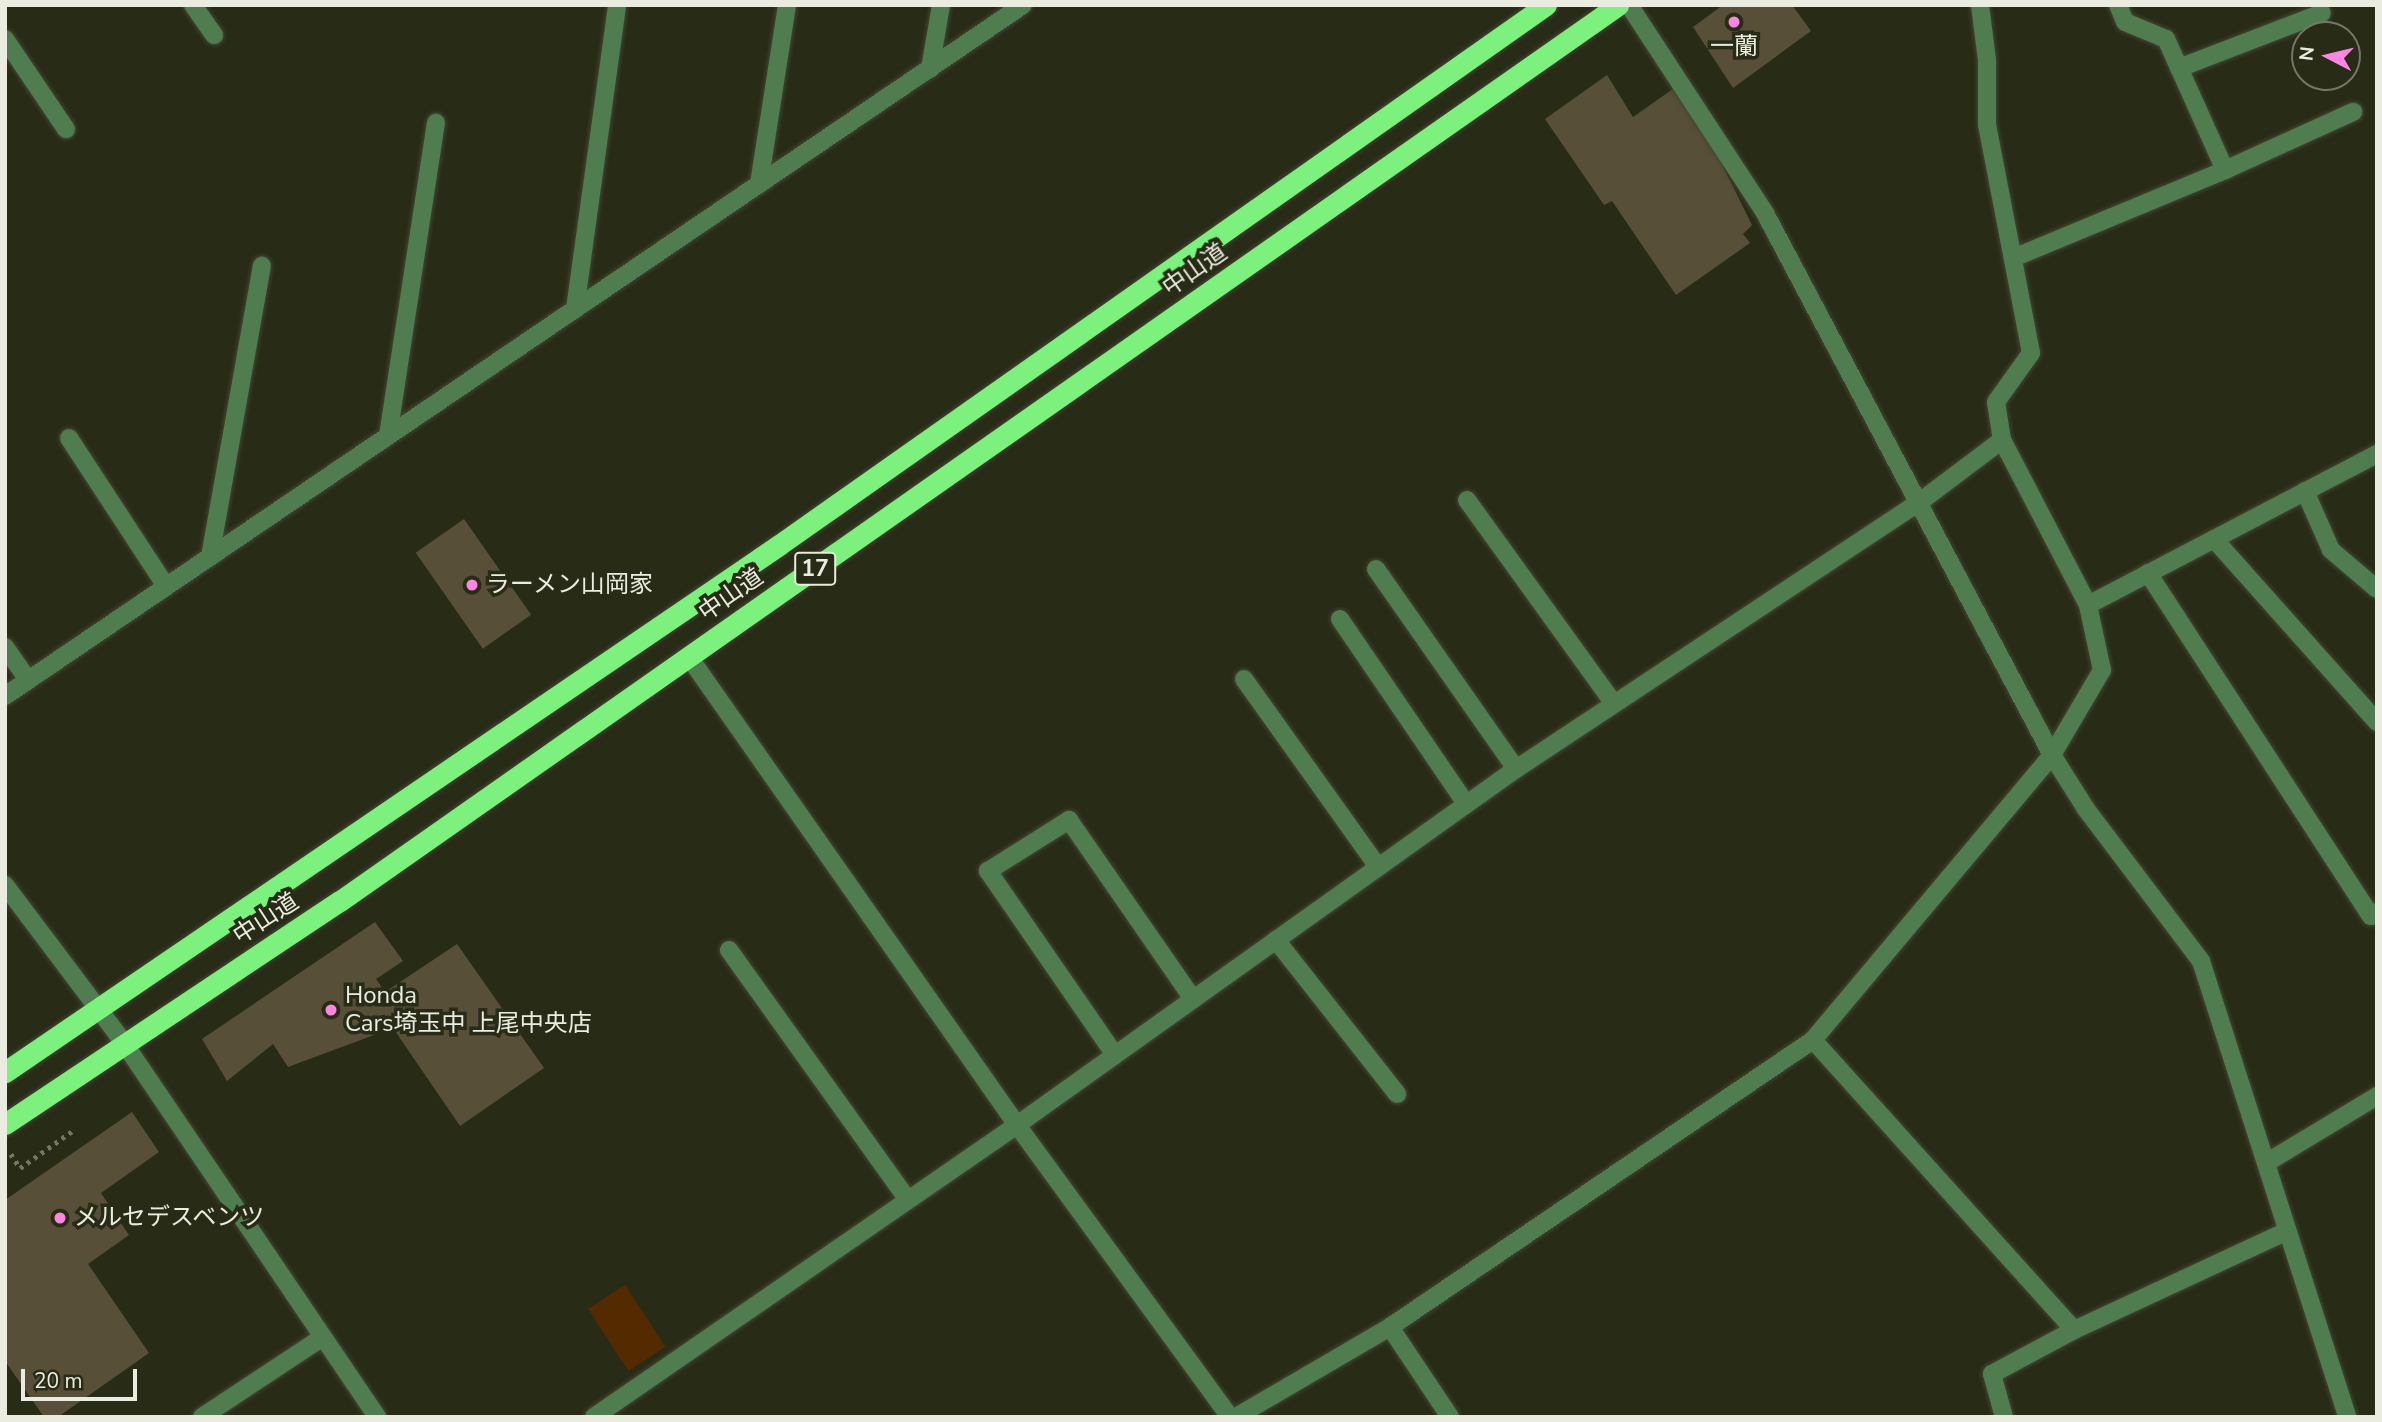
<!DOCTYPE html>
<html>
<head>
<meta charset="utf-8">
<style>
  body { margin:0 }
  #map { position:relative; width:2382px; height:1422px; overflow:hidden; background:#282b16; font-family:"Nunito Sans","Noto Sans JP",sans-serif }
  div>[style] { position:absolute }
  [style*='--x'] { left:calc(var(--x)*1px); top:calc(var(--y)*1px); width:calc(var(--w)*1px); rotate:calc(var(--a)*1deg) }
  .green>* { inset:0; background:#542b00; transform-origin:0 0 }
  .building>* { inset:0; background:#584f39; transform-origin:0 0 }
  .path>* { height:4.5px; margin-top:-2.25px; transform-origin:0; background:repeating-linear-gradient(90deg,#747765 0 3.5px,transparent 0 8.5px) }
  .roads { filter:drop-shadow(0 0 2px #434632) drop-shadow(0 0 2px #434632) }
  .minor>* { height:18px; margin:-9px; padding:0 9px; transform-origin:9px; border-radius:9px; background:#507d4f }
  .highway>* { height:21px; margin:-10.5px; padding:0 10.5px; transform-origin:10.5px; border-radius:10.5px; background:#7cf17d }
  .dots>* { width:19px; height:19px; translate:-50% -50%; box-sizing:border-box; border:4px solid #282b16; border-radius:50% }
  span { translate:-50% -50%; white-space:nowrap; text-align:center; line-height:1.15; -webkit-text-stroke:7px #282b16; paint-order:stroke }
  .shield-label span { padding:2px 5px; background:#282b16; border:2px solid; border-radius:5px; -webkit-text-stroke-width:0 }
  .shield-label { font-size:23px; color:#e9ecdf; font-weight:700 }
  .poi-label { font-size:24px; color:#e9ecdf }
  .left { translate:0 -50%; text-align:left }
  .street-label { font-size:24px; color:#e9ecdf }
  .frame { position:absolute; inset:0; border:7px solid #e9ecdf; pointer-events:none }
  .north { position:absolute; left:2291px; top:21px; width:70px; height:70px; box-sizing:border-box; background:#282b16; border:2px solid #757866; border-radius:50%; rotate:277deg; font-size:19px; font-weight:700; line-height:28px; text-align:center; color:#e9ecdf }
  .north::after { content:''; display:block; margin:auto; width:24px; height:32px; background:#fe86e1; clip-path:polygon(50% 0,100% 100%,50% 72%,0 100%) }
  .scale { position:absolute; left:21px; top:1369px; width:116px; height:32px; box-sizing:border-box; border:4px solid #e9ecdf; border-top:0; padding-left:9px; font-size:21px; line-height:24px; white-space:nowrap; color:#e9ecdf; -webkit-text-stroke:5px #282b16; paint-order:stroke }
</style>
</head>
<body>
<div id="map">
  <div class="green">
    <div style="left:625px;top:1285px;width:74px;height:44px;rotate:57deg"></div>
  </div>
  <div class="building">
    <div style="clip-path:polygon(1723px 5px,1792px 5px,1811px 31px,1733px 88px,1693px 27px)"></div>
    <div style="clip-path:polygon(1607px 75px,1633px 117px,1673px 89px,1708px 136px,1752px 225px,1743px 234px,1750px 243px,1676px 295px,1612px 201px,1604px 205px,1545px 119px)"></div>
    <div style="left:464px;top:519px;width:117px;height:59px;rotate:55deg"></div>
    <div style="clip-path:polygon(375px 922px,403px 961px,376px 979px,385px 992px,457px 944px,544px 1068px,460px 1126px,393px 1028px,288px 1067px,273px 1044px,227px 1081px,202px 1039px)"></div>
    <div style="clip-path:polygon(132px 1112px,159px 1152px,101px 1193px,129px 1235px,88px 1264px,149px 1353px,58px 1417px,44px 1417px,5px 1361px,5px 1200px)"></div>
  </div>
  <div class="path">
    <div style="--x:11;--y:1154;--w:17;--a:57"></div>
    <div style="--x:20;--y:1168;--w:67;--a:-35.3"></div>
  </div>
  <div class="roads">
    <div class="minor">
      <div style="--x:193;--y:5;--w:37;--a:55"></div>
      <div style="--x:1629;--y:5;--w:249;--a:56.8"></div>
      <div style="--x:1765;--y:213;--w:613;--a:62.1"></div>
      <div style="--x:2052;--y:755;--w:64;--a:57.8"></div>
      <div style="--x:2086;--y:809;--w:191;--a:52.9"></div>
      <div style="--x:2201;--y:961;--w:479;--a:72.2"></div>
      <div style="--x:5;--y:39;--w:109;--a:55.9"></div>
      <div style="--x:2179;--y:68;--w:153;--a:-21"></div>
      <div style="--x:930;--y:69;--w:65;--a:-80.2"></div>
      <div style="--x:2225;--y:170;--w:141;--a:-24.4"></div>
      <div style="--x:759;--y:184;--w:181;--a:-81.1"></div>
      <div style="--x:2013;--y:258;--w:230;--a:-22.5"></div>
      <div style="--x:2225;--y:170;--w:144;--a:-114.2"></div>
      <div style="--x:2166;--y:39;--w:44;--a:-157.5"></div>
      <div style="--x:2125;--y:22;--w:18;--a:-112"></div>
      <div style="--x:575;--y:309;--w:307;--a:-82.1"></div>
      <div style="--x:388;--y:436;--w:317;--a:-81.3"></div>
      <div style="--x:69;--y:438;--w:177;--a:56.8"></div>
      <div style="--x:2305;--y:491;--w:64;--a:66.2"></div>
      <div style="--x:2331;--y:550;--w:60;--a:40.3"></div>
      <div style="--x:1467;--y:500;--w:251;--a:54.2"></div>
      <div style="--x:2214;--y:539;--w:245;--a:48.3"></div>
      <div style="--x:210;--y:557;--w:296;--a:-79.9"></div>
      <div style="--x:1376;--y:569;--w:244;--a:55"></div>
      <div style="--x:2148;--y:573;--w:409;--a:57"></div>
      <div style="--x:2371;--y:916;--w:7;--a:-34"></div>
      <div style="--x:2088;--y:605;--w:326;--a:-27.6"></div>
      <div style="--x:1340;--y:619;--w:224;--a:55.7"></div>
      <div style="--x:5;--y:647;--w:40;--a:55.1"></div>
      <div style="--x:689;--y:657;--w:571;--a:54.98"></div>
      <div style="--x:1017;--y:1125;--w:361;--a:53.9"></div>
      <div style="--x:1244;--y:679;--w:231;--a:54.5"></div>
      <div style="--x:5;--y:696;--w:1230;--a:-34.17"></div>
      <div style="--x:5;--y:885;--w:198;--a:53"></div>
      <div style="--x:124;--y:1043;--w:452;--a:55.9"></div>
      <div style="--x:1276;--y:940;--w:196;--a:51.8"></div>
      <div style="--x:729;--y:950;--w:307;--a:54.4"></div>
      <div style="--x:1813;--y:1040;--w:390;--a:48"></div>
      <div style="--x:1115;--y:1055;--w:224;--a:-124.6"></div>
      <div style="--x:988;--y:871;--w:96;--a:-32.2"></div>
      <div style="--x:1069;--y:820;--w:218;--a:55.3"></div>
      <div style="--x:2266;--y:1163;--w:130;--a:-31.1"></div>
      <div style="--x:1390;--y:1327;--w:108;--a:56.3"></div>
      <div style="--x:202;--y:1417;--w:145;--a:-33.5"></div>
      <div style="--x:594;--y:1417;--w:514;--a:-34.62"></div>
      <div style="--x:1017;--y:1125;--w:613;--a:-35.51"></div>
      <div style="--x:1516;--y:769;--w:481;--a:-33.5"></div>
      <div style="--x:1917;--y:504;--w:106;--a:-37"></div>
      <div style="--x:2002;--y:440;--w:38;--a:-99"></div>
      <div style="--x:1996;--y:402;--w:60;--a:-54.5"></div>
      <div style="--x:2031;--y:353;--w:232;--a:-100.9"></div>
      <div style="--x:1987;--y:125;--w:65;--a:-90"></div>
      <div style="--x:1987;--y:60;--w:55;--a:-97.3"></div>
      <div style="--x:1236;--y:1417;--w:178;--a:-30.3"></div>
      <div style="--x:1390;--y:1327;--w:511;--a:-34.16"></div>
      <div style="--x:1813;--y:1040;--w:372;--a:-50"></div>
      <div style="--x:2052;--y:755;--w:99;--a:-59.5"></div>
      <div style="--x:2102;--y:670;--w:66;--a:-102.2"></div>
      <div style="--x:2088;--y:605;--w:186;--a:-117.5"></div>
      <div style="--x:2004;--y:1417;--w:45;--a:-105.6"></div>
      <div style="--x:1992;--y:1374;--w:93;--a:-28.2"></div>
      <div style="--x:2074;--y:1330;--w:235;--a:-24.9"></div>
    </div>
    <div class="highway">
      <div style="--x:5;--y:1072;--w:936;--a:-34.25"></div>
      <div style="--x:779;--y:545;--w:938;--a:-35.15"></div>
      <div style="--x:5;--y:1124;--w:402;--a:-33.7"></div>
      <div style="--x:340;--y:901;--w:1561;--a:-35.03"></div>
    </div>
  </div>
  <div class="dots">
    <div style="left:1734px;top:22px;background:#fe86e1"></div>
    <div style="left:472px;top:585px;background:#fe86e1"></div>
    <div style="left:331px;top:1010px;background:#fe86e1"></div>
    <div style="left:60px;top:1218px;background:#fe86e1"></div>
  </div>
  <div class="shield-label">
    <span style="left:815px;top:569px">17</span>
  </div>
  <div class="poi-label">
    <span style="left:1734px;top:47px">一蘭</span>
    <span class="left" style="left:486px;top:585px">ラーメン山岡家</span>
    <span class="left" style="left:345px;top:1010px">Honda<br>Cars埼玉中 上尾中央店</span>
    <span class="left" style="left:74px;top:1218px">メルセデスベンツ</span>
  </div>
  <div class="street-label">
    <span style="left:1195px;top:270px;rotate:-35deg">中山道</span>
    <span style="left:731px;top:595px;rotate:-35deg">中山道</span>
    <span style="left:266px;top:919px;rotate:-33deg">中山道</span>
  </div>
  <div class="frame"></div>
  <div class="north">N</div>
  <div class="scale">20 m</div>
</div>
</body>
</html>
